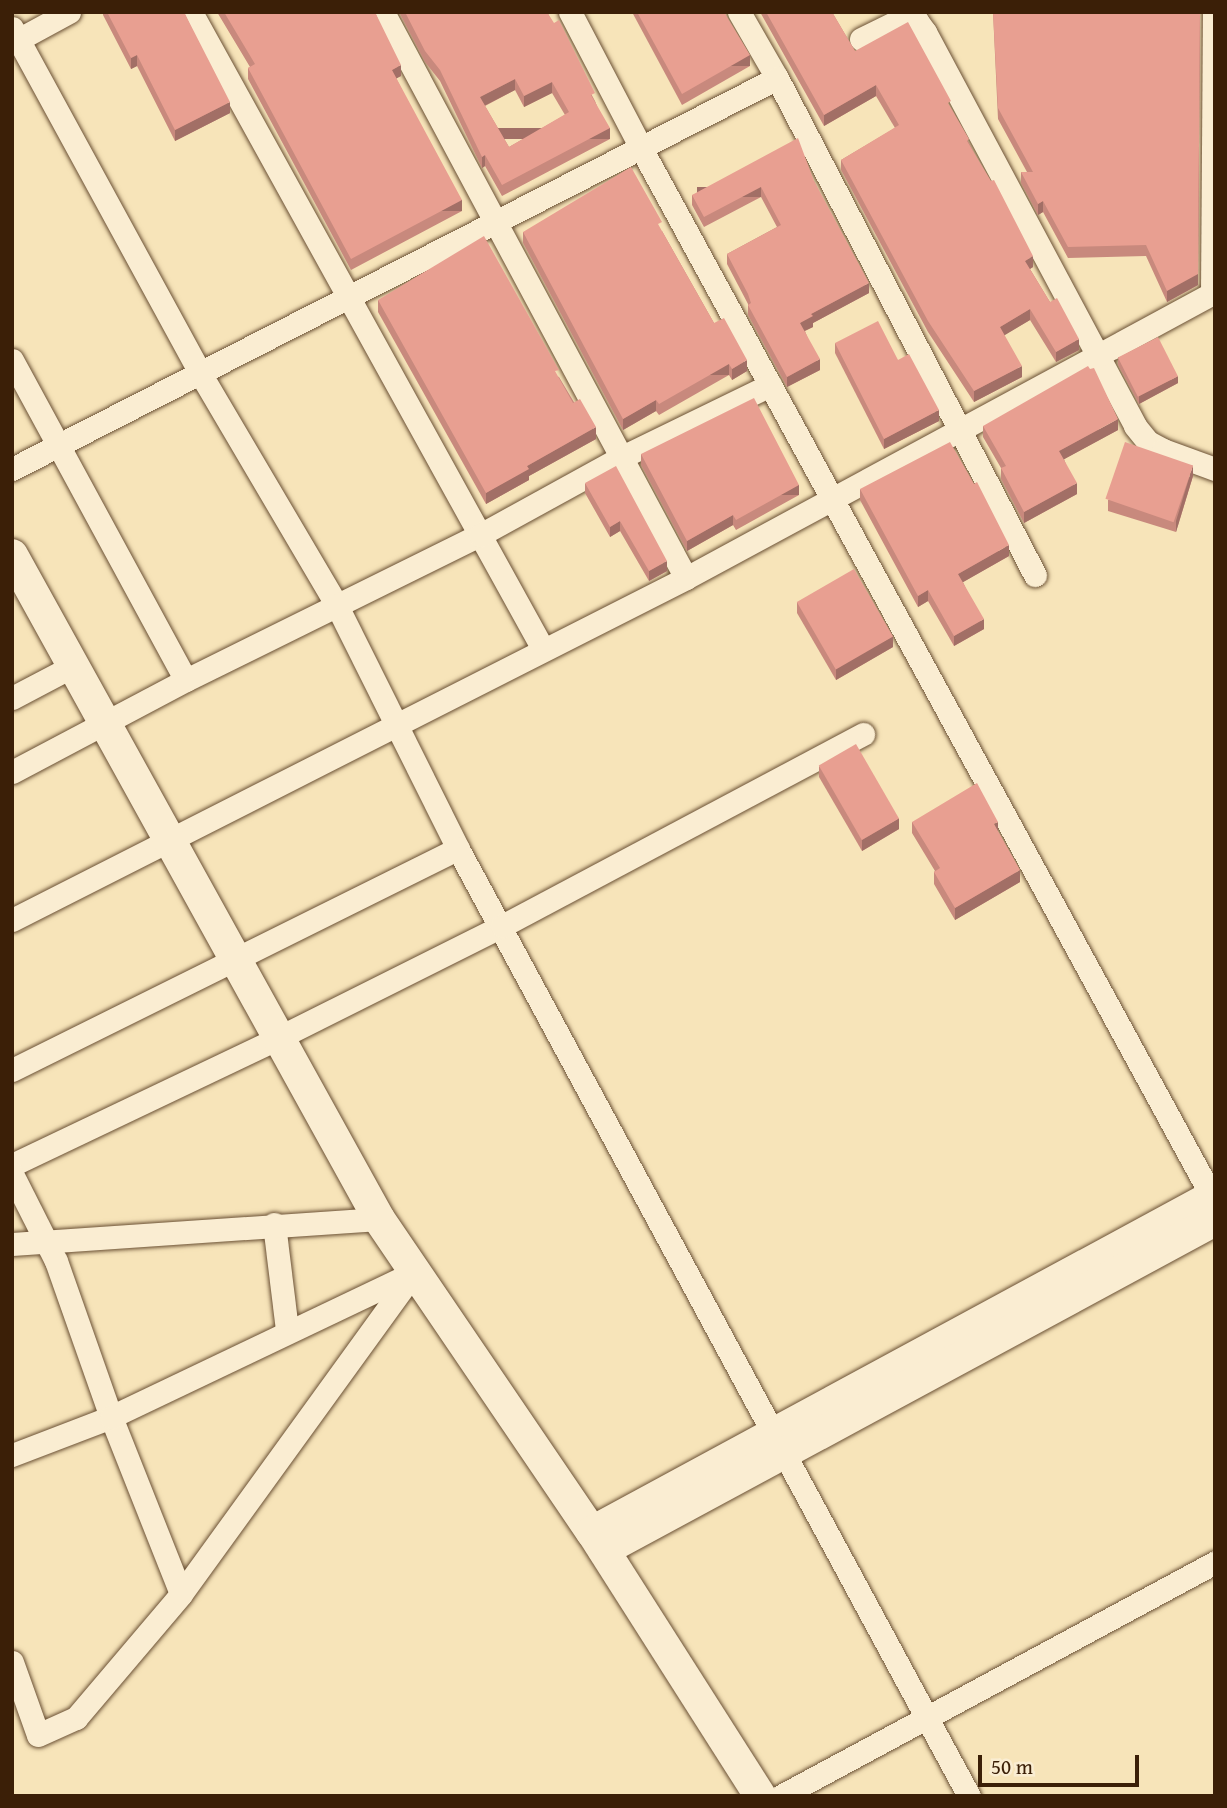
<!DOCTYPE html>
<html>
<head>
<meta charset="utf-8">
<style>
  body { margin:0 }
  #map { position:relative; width:1227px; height:1808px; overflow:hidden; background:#f7e4b9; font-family:"Gentium Book Plus",serif }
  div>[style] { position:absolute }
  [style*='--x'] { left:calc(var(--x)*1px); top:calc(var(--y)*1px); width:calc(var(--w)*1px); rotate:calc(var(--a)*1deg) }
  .roads { filter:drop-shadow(0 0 2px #6a5034) drop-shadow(0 0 2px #6a5034) }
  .street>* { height:23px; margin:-11.5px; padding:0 11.5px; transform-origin:11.5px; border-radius:11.5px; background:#faedd2 }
  .secondary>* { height:32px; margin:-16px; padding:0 16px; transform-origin:16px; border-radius:16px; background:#faedd2 }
  .wall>* { inset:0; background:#c8897d }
  .shaded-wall>* { inset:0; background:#a26f66; transform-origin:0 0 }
  .building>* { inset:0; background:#e89f91; transform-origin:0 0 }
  span { translate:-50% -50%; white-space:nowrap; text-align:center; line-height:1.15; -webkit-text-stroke:6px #faedd2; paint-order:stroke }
  .frame { position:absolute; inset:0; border:14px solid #3b1f07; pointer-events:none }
  .scale { position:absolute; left:978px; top:1755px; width:161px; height:32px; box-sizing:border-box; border:4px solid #3b1f07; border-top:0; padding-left:9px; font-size:21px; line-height:24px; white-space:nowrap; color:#3b1f07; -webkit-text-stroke:5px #faedd2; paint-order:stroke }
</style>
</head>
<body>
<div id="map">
  <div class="roads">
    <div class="street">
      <div style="--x:191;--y:12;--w:728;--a:61.08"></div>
      <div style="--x:383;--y:12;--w:642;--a:61.84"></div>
      <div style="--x:570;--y:12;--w:153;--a:62.4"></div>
      <div style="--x:641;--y:148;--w:1200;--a:61.43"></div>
      <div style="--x:739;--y:12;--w:76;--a:60.1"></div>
      <div style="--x:12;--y:28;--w:393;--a:61.4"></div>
      <div style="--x:200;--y:373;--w:270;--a:59.5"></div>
      <div style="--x:337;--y:606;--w:271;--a:63.5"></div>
      <div style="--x:458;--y:849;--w:1076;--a:61.65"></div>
      <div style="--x:861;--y:39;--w:50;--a:-26.1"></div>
      <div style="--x:906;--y:17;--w:12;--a:20"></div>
      <div style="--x:917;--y:21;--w:14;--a:54"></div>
      <div style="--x:925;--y:32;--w:446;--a:61.9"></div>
      <div style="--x:1135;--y:426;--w:21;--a:51"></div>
      <div style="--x:1148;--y:442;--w:17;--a:28"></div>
      <div style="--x:1163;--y:450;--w:55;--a:20.1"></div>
      <div style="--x:12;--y:43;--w:65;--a:-28.5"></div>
      <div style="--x:1212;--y:293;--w:281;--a:-89.6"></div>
      <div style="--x:12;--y:360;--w:364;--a:61.5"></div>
      <div style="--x:12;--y:469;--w:859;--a:-27.07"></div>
      <div style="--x:777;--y:78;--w:560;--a:62.57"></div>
      <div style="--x:12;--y:698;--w:69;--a:-27.7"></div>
      <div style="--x:12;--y:772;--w:197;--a:-27.9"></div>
      <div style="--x:186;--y:680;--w:328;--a:-26.3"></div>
      <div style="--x:480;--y:535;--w:162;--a:-28.8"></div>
      <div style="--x:622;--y:457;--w:165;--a:-25.9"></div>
      <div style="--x:12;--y:920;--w:756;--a:-26.9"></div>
      <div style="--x:686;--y:578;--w:601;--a:-28.4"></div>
      <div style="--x:12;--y:1070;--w:498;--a:-26.4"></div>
      <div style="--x:12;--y:1165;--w:295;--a:-25.5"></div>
      <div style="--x:278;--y:1038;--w:250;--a:-26.6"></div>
      <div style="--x:502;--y:926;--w:409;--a:-28"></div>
      <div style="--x:12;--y:1174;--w:97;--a:63.2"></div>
      <div style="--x:56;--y:1261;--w:165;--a:70.6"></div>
      <div style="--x:111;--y:1417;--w:190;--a:68.4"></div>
      <div style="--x:274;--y:1224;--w:107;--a:83"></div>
      <div style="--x:12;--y:1244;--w:368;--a:-3.9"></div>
      <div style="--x:12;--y:1455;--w:106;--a:-21"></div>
      <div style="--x:111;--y:1417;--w:332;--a:-25.5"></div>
      <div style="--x:12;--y:1662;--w:77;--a:70.4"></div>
      <div style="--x:38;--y:1735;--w:42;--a:-24.1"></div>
      <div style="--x:76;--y:1718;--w:162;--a:-49.7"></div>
      <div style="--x:181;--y:1594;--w:397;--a:-54.1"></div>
      <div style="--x:781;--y:1796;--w:493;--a:-28.3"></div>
    </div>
    <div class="secondary">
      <div style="--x:12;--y:555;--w:759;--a:61.07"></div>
      <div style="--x:379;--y:1219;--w:379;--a:55.8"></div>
      <div style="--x:592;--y:1532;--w:313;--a:57.5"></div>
      <div style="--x:592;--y:1532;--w:708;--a:-28.41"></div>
      <div style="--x:604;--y:1550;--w:694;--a:-28.37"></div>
    </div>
  </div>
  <div class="wall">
    <div style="clip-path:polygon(103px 12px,184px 12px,230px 113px,175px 141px,137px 66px,131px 69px,103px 15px)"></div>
    <div style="clip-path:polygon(217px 12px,375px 12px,401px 76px,396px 78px,462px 211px,351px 270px,248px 79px,248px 68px,250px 67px)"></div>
    <div style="clip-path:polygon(evenodd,399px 12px,547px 12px,595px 101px,610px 139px,502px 196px,485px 166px,482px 168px,440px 81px,425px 62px,399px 12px,515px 90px,524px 107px,552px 93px,565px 115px,509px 147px,485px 106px,515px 90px)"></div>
    <div style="clip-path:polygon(632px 12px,724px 12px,750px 66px,682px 105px)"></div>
    <div style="clip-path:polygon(760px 12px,832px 12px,855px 51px,951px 108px,1033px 267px,1030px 269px,1079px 350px,1056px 362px,1030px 320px,1004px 335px,1022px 377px,974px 402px,928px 332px,841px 170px,841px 160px,895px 128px,876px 96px,824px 126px)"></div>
    <div style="clip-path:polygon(993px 12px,1200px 12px,1198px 285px,1167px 302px,1146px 256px,1068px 258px,1043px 212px,1038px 215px,1021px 183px,1021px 172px,1027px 172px,998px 119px)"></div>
    <div style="clip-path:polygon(814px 181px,869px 293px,813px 323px,813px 327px,805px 331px,820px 370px,787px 387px,748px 315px,748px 304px,727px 264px,727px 254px,777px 227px,761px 197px,704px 227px,692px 205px,692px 195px)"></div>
    <div style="clip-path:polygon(662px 231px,714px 323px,747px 371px,732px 380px,729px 375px,659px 415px,656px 411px,623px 430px,523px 243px,523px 232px)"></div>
    <div style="clip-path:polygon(378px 300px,559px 377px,596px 439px,529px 476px,529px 480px,486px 504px,378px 312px)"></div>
    <div style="clip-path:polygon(835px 343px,898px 360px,939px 421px,884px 449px,835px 353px)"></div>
    <div style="clip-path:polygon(1118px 357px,1178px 383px,1139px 404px,1118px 365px)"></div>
    <div style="clip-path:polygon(983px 426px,1118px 430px,1064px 459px,1077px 494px,1024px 523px,1001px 479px,1001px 468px,983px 437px)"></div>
    <div style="clip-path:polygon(641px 454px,799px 495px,736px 530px,733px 525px,687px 551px,641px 465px)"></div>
    <div style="clip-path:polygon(1193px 476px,1176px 532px,1108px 511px,1108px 500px)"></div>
    <div style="clip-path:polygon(585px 483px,667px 571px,649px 581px,620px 531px,610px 537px,585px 493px)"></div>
    <div style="clip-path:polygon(860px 489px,1009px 556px,963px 582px,984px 629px,954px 646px,928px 601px,918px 607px,860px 500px)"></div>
    <div style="clip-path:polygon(797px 602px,893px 647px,836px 680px,797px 613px)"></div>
    <div style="clip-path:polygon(819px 766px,899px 829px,862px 851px,819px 777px)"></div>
    <div style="clip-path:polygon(912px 822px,998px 832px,1020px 882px,955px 920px,934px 884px,934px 872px,935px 871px,912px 833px)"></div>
  </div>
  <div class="shaded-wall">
    <div style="clip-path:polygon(1200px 12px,1198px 285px,1167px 302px,1167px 291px)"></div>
    <div style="clip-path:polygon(137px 55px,137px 66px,131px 69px,131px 58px)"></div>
    <div style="left:750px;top:55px;width:11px;height:78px;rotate:90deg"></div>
    <div style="clip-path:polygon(401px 65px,401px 76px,392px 81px,392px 70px)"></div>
    <div style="clip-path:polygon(515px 79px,515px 90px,480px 108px,480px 97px)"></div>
    <div style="clip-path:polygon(552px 82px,552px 93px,524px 107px,524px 96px)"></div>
    <div style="clip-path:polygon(876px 85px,876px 96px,824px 126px,824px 115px)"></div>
    <div style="clip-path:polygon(230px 102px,230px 113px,175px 141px,175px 130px)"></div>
    <div style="left:610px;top:128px;width:11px;height:122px;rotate:90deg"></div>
    <div style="clip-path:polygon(485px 155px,485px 166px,482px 168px,482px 157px)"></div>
    <div style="left:761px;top:187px;width:10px;height:64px;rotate:90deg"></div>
    <div style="left:462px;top:200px;width:11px;height:126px;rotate:90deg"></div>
    <div style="clip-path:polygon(1043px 201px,1043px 212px,1038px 215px,1038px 204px)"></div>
    <div style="clip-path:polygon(1033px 256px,1033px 267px,1025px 272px,1025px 261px)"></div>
    <div style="clip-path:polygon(869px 283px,869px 293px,813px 323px,813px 327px,800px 333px,800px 323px,811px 314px)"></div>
    <div style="clip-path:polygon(1030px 309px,1030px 320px,1000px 338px,1000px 327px)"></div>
    <div style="clip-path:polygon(1079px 339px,1079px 350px,1056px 362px,1056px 352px)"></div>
    <div style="clip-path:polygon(820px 359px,820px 370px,787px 387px,787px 377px)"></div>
    <div style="clip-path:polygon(747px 360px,747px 371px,732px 380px,732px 369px)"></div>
    <div style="left:729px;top:364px;width:11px;height:81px;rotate:90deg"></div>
    <div style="clip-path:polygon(1022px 366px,1022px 377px,974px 402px,974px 391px)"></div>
    <div style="clip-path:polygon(1178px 376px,1178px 383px,1139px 404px,1139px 396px)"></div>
    <div style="clip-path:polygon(656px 400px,656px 411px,623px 430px,623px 419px)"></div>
    <div style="clip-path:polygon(939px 410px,939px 421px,884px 449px,884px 439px)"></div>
    <div style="clip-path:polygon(1118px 419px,1118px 430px,1059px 462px,1059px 451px)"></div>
    <div style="clip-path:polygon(596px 427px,596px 439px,529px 476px,529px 480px,486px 504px,486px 493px,527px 466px)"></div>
    <div style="clip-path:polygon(1193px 465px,1193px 476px,1176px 532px,1176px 521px)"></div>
    <div style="clip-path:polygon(1077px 483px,1077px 494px,1024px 523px,1024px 512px)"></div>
    <div style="left:799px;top:485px;width:10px;height:72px;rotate:90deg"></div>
    <div style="clip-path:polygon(733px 515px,733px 525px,687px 551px,687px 541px)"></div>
    <div style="clip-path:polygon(620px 521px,620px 531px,610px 537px,610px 527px)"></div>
    <div style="clip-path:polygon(1009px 545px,1009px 556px,958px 585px,958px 574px)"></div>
    <div style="clip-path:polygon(667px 561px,667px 571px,649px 581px,649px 571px)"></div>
    <div style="clip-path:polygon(928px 590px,928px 601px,918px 607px,918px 596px)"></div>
    <div style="clip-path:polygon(984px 619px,984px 629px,954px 646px,954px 636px)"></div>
    <div style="clip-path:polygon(893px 636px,893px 647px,836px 680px,836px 668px)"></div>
    <div style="clip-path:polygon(899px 818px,899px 829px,862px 851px,862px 840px)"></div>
    <div style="clip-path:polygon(998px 822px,998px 833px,994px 824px)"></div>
    <div style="clip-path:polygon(1020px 870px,1020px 882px,955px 920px,955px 908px)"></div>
  </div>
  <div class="building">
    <div style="clip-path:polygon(107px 12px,184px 12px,230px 102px,175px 130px,137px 55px,131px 58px)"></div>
    <div style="clip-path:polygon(224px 12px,375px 12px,401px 65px,392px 70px,462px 200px,351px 259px,248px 68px,255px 64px)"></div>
    <div style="clip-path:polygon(evenodd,405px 12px,547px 12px,554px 23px,559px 20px,595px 93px,591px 95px,610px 128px,502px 185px,485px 155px,482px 157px,440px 70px,425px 51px,405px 12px,515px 79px,524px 96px,552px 82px,569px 112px,509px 147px,480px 97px,515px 79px)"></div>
    <div style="clip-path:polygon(637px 12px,724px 12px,750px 55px,682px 94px)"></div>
    <div style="clip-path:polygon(766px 12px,832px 12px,855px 51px,908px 22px,951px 101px,948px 103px,969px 139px,967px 141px,991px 181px,994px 180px,1033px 256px,1025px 261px,1050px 302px,1057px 298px,1079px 339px,1056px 352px,1030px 309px,1000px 327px,1022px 366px,974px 391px,928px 321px,841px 160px,899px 125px,876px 85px,824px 115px)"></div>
    <div style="clip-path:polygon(993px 12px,1200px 12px,1198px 274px,1167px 291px,1146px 245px,1068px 247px,1043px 201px,1038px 204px,1021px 172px,1033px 172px,998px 108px)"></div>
    <div style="clip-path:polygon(798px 138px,814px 181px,869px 283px,811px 314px,813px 316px,800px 323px,820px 359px,787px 377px,748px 305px,751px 303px,748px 294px,727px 254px,781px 225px,761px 187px,704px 217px,692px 195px)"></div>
    <div style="clip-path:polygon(631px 167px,662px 222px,658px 224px,714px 323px,724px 318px,747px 360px,732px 369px,729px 364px,659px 404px,656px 400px,623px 419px,523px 232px)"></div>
    <div style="clip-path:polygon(484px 236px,559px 370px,555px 371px,573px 403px,580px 399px,596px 427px,527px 466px,529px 469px,486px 493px,378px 300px)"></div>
    <div style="clip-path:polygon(878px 321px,898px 360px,909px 354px,939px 410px,884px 439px,835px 343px)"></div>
    <div style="left:1158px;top:337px;width:44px;height:45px;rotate:63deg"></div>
    <div style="clip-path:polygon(1088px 366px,1090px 369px,1094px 368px,1118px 419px,1059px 451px,1077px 483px,1024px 512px,1001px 468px,1006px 466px,983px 426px)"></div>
    <div style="clip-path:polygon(754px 398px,799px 485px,736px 520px,733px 515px,687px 541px,641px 454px)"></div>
    <div style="clip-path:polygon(950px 442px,974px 484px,977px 482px,1009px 545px,958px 574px,984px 619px,954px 636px,928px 590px,918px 596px,860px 489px)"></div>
    <div style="left:1125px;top:442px;width:72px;height:60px;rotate:19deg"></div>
    <div style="clip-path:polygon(616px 466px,667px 561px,649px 571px,620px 521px,610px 527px,585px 483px)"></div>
    <div style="left:854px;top:569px;width:78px;height:66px;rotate:60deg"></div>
    <div style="left:856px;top:744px;width:86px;height:43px;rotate:60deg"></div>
    <div style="clip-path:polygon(977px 783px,998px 822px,994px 824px,1020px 870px,955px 908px,934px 872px,940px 868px,912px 822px)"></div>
  </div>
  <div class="frame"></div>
  <div class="scale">50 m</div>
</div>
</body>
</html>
